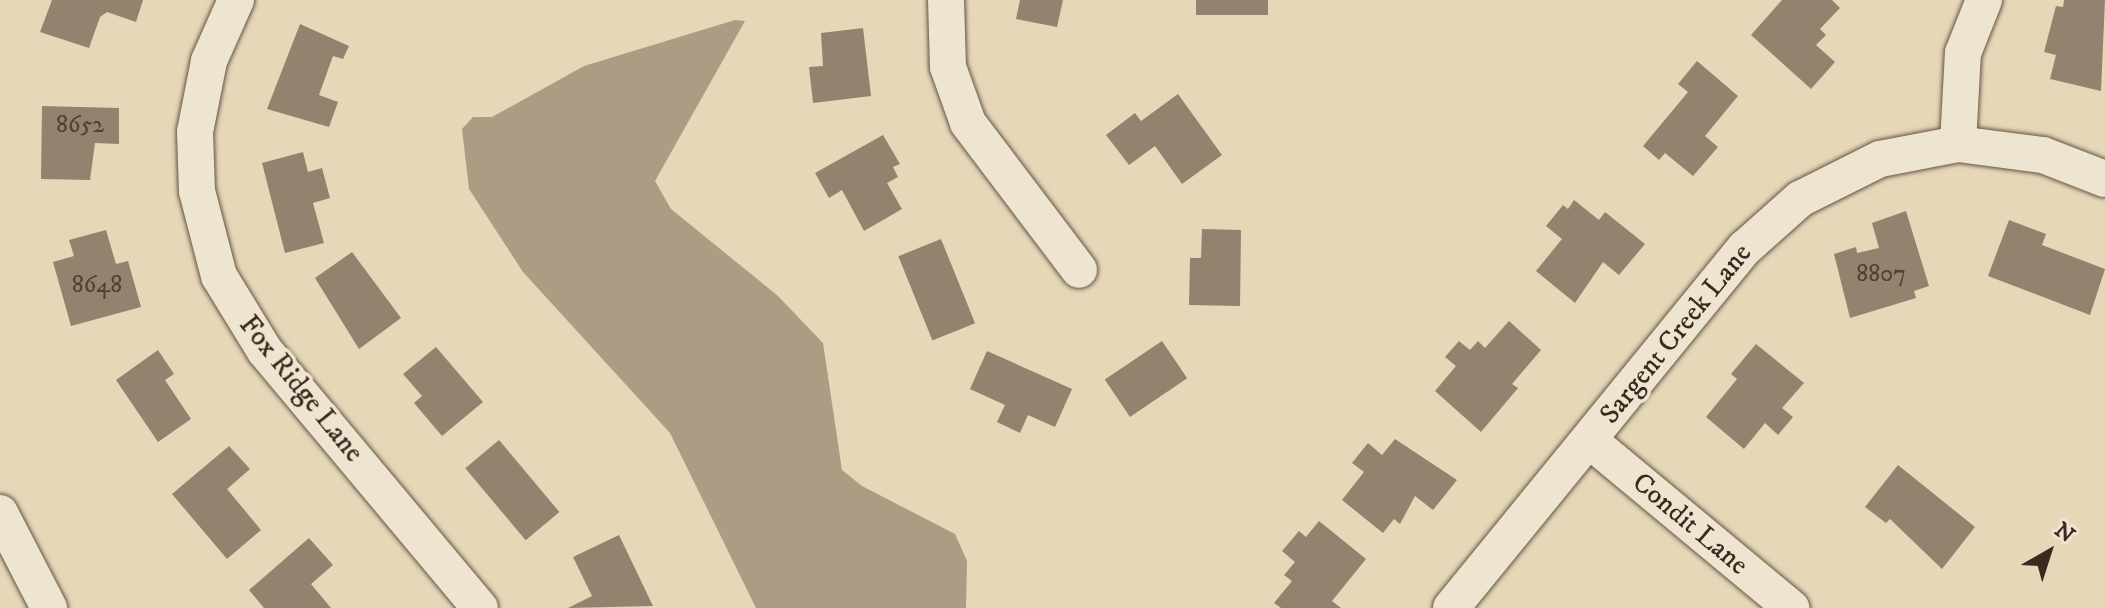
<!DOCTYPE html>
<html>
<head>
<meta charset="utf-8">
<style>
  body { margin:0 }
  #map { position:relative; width:2105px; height:608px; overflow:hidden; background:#e5d7b8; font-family:"IM FELL DW Pica",serif }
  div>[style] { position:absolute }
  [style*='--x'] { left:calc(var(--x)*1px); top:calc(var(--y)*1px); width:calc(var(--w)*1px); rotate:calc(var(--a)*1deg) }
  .water>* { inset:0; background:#ab9c84 }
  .building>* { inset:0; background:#93836e; transform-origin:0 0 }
  .roads { filter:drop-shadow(0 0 2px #665444) drop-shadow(0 0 2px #665444) }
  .minor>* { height:36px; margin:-18px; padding:0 18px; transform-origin:18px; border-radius:18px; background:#eee5d1 }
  span { translate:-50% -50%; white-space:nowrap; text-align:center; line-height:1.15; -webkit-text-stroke:7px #eee5d1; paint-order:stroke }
  .number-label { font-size:24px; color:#513f32 }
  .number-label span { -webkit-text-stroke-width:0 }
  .street-label { font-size:28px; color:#3b281e }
  .north { position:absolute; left:2009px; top:512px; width:80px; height:80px; -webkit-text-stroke:6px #eee5d1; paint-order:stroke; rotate:39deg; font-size:22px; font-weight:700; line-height:32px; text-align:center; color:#3b281e }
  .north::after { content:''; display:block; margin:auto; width:28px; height:36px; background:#3b281e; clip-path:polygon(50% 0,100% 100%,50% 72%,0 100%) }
</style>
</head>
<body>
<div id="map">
  <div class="water">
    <div style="clip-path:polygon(735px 20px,745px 21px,655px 181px,671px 209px,778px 296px,823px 343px,842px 470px,862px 486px,955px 534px,967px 561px,966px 608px,756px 608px,670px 433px,523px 272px,469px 189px,462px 129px,473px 117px,492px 117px,584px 66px)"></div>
  </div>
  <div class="building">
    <div style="clip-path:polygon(52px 0,143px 0,136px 22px,107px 12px,100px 17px,89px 48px,40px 32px)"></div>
    <div style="clip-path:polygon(1020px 0,1063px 0,1057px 27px,1016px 19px)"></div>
    <div style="left:1196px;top:0;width:72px;height:15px"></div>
    <div style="clip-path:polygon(1782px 0,1832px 0,1840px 8px,1820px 29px,1826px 35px,1816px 45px,1835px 62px,1811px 89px,1751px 35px)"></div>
    <div style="clip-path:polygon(2064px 0,2105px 0,2101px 91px,2050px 79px,2056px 55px,2044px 52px,2056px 6px,2063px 7px)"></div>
    <div style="clip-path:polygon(300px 24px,349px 46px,343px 59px,333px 56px,319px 95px,338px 102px,329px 127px,267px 109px)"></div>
    <div style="clip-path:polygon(863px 28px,871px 96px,813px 103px,809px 67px,823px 66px,821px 33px)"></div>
    <div style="clip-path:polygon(1697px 61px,1738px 96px,1705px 136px,1718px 147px,1693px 176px,1665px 153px,1659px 160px,1643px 146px,1688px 92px,1678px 84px)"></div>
    <div style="clip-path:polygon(1178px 94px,1222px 155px,1182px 184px,1155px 146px,1129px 165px,1106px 135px,1135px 113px,1141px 121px)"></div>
    <div style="clip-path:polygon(42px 106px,119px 108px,119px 144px,95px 143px,90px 180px,41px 179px)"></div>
    <div style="clip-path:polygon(883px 135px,900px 164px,893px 167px,898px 177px,887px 183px,902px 209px,864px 231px,842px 190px,829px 198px,815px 173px)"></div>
    <div style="clip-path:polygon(303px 152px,308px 172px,322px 168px,330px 198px,313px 203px,324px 243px,285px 253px,262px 163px)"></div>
    <div style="clip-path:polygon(1574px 200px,1599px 220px,1605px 212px,1645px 244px,1619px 275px,1603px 262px,1575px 303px,1536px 271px,1562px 239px,1546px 226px,1563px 205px,1568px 209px)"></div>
    <div style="clip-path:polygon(1906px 211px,1929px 286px,1914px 291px,1916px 298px,1850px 318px,1834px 254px,1856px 247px,1857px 253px,1879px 248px,1872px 223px)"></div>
    <div style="clip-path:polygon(2009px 220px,2046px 234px,2042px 245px,2105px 269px,2090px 315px,1988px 276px)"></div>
    <div style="clip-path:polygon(1202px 229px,1241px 230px,1240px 306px,1189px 305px,1190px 258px,1201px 258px)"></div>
    <div style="clip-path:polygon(106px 230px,116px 264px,128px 261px,141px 307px,71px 326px,53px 262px,74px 256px,69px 240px)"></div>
    <div style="left:941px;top:239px;width:91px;height:46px;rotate:68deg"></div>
    <div style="clip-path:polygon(352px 252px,401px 318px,359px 349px,315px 278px)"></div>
    <div style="clip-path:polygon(1509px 321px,1541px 350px,1512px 384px,1518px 388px,1481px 432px,1435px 391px,1456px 366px,1445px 357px,1459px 341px,1470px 350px,1478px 341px,1485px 348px)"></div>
    <div style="left:1162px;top:341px;width:45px;height:69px;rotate:56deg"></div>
    <div style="clip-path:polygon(1756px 344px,1804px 383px,1782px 408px,1793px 417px,1778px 435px,1765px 423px,1744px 449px,1706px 417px,1737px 379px,1731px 374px)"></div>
    <div style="clip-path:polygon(436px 347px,483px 402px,442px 436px,414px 403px,422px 396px,403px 374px)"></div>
    <div style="clip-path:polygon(158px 350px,174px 374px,165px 380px,191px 419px,158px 442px,116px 380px)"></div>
    <div style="clip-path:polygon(987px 351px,1072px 389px,1055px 427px,1028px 415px,1020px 433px,997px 422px,1005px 405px,970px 389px)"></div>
    <div style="clip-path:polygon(1395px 439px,1457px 480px,1433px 510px,1415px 496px,1400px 524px,1394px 519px,1383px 533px,1342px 500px,1364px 472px,1352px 463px,1368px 443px,1382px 455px)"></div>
    <div style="left:499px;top:440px;width:94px;height:44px;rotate:50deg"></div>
    <div style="clip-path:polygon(229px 446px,250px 469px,227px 489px,261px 530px,227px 559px,172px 494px)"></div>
    <div style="clip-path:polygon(1898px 465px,1975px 527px,1942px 569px,1890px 519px,1886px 523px,1865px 507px)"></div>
    <div style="clip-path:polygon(1319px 521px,1366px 559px,1332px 601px,1341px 608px,1281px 608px,1274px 603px,1292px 581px,1284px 575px,1295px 562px,1282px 551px,1299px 531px,1306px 537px)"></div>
    <div style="clip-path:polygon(619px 535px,653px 606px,568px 608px,592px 596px,573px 557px)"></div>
    <div style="clip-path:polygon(309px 538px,333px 565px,311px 584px,331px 608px,264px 608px,249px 590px)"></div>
  </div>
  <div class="roads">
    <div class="minor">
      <div style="--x:236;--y:0;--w:67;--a:113.9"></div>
      <div style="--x:209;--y:61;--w:72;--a:101.2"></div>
      <div style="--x:195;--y:132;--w:59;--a:88.1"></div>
      <div style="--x:197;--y:191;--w:88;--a:75.5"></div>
      <div style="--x:219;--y:276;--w:88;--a:58.5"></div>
      <div style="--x:265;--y:351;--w:335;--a:50.1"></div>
      <div style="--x:946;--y:0;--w:67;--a:88.3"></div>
      <div style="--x:948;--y:67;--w:59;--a:70.3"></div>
      <div style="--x:968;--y:123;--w:184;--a:52.9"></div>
      <div style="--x:1958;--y:144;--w:91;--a:-86.9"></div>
      <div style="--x:1963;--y:53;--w:57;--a:-68.4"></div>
      <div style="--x:1589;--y:440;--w:263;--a:39.7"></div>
      <div style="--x:0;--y:513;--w:107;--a:62.7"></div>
      <div style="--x:1451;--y:608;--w:465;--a:-50.8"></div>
      <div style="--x:1745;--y:248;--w:74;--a:-41.7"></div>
      <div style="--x:1800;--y:199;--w:89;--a:-26.6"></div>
      <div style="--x:1880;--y:159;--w:79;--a:-10.9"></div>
      <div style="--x:1958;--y:144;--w:86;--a:7.4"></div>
      <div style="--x:2043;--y:155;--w:66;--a:21.2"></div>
    </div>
  </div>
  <div class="number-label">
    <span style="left:80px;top:126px">8652</span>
    <span style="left:1881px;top:275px">8807</span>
    <span style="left:97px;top:286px">8648</span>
  </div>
  <div class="street-label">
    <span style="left:1676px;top:334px;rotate:-51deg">Sargent Creek Lane</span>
    <span style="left:301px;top:389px;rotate:51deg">Fox Ridge Lane</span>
    <span style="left:1690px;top:524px;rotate:40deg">Condit Lane</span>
  </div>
  <div class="north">N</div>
</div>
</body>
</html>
